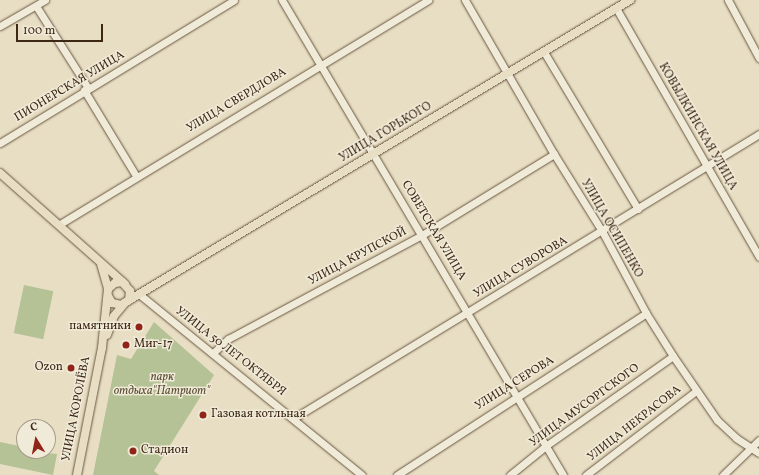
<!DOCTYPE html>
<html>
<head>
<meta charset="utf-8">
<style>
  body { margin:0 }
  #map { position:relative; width:759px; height:475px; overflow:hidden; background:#e8dec3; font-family:Vollkorn,serif }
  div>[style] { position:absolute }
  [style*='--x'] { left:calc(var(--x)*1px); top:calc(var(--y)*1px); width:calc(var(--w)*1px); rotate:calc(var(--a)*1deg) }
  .green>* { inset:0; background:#b4c295; transform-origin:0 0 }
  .roads { filter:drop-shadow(0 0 1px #685640) drop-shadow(0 0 1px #685640) }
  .minor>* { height:7px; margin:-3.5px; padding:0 3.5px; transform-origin:3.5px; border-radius:3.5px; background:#f0ead8 }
  .major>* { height:8px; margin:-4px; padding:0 4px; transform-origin:4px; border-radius:4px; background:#e8dec3 }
  .dots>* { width:11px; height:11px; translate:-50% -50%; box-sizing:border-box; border:2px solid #f0ead8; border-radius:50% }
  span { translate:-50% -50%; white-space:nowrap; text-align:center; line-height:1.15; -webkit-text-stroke:3px #f0ead8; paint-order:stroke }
  .street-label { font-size:12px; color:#3d2815 }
  .poi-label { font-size:12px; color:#3d2815 }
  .right { translate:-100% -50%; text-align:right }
  .left { translate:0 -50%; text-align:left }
  .park-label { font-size:12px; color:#5b4e35; font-style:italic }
  .north { position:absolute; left:16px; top:419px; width:40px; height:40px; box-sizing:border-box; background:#f0ead8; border:1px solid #a89c8a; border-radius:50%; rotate:350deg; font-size:11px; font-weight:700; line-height:16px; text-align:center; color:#3d2815 }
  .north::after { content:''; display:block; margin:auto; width:14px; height:18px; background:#8f2418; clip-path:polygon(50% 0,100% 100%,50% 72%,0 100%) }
  .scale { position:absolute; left:16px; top:24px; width:87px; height:18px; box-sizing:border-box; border:2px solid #3d2815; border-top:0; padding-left:5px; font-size:12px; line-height:14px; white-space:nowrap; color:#3d2815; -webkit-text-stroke:3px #f0ead8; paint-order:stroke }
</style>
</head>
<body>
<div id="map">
  <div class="green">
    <div style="left:24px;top:285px;width:30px;height:49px;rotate:12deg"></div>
    <div style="clip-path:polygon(154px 322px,214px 375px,154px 471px,159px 475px,93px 475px,117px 355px,131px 359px)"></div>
    <div style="clip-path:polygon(0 442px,24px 447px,24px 451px,57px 454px,53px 475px,0 464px)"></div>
  </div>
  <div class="roads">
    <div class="minor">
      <div style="--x:282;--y:0;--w:552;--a:59.39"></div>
      <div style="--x:465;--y:0;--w:178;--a:60"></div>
      <div style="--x:554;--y:154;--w:91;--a:58.1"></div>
      <div style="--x:602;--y:231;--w:93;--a:61.8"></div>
      <div style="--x:646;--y:313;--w:51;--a:57.9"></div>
      <div style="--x:673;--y:356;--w:78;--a:55.5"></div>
      <div style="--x:717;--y:420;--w:26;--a:43"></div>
      <div style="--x:736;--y:438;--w:27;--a:33"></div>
      <div style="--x:728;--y:0;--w:66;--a:61.9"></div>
      <div style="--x:36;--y:6;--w:97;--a:57.6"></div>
      <div style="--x:616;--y:8;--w:287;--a:60.1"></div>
      <div style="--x:0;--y:26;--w:52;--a:-30"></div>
      <div style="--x:544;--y:52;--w:183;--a:59.1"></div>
      <div style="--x:84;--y:90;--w:100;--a:58.8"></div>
      <div style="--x:0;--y:143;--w:274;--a:-31.4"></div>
      <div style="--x:60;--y:224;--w:431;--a:-31.3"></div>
      <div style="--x:139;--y:294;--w:287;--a:39.1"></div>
      <div style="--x:213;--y:353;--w:21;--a:-43"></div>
      <div style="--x:228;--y:339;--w:220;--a:-28.2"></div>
      <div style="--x:422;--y:235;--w:155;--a:-31.5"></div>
      <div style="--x:294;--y:418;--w:545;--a:-31.41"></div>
      <div style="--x:397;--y:475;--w:297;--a:-33"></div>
      <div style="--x:510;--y:475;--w:48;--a:-39"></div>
      <div style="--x:547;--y:445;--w:154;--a:-35.2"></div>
      <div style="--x:586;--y:475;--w:138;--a:-37.4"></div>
      <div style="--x:723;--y:475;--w:50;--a:-44.2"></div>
    </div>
    <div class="major">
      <div style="--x:0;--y:173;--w:167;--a:41.6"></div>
      <div style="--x:101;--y:264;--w:26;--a:74"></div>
      <div style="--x:126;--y:302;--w:588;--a:-30.93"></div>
      <div style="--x:107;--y:335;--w:20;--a:-70"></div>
      <div style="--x:114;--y:316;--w:16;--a:-50"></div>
      <div style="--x:77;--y:475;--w:129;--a:-78.9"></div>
      <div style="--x:102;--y:348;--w:59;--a:-84.2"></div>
      <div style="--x:108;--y:289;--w:9;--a:-41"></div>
      <div style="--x:115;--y:283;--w:7;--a:-8"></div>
      <div style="--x:122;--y:282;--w:12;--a:48"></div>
      <div style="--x:130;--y:291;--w:9;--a:96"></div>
      <div style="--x:129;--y:300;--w:9;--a:148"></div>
      <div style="--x:121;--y:305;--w:9;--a:-167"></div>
      <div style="--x:112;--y:303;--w:8;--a:-120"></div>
    </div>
  </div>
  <div class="dots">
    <div style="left:139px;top:327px;background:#8f2418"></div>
    <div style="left:126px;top:345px;background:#8f2418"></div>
    <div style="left:71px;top:368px;background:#8f2418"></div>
    <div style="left:203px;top:415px;background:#8f2418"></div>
    <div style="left:133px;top:451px;background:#8f2418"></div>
  </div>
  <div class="street-label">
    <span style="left:70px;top:87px;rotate:-31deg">ПИОНЕРСКАЯ УЛИЦА</span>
    <span style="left:237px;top:101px;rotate:-31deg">УЛИЦА СВЕРДЛОВА</span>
    <span style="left:697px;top:127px;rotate:60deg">КОВЫЛКИНСКАЯ УЛИЦА</span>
    <span style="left:386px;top:133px;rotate:-31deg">УЛИЦА ГОРЬКОГО</span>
    <span style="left:611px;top:229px;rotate:60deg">УЛИЦА ОСИПЕНКО</span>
    <span style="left:433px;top:231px;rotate:59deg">СОВЕТСКАЯ УЛИЦА</span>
    <span style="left:358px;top:257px;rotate:-28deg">УЛИЦА КРУПСКОЙ</span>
    <span style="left:521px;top:268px;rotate:-31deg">УЛИЦА СУВОРОВА</span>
    <span style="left:230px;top:352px;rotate:38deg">УЛИЦА 50 ЛЕТ ОКТЯБРЯ</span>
    <span style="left:515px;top:384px;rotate:-32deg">УЛИЦА СЕРОВА</span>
    <span style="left:585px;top:406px;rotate:-36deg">УЛИЦА МУСОРГСКОГО</span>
    <span style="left:77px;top:409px;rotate:-79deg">УЛИЦА КОРОЛЁВА</span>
    <span style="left:635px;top:424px;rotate:-38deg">УЛИЦА НЕКРАСОВА</span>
  </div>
  <div class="poi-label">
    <span class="right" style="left:131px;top:327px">памятники</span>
    <span class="left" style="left:134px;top:345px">Миг-17</span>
    <span class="right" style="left:63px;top:368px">Ozon</span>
    <span class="left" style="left:211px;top:415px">Газовая котльная</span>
    <span class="left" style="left:141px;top:451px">Стадион</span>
  </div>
  <div class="park-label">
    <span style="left:162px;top:385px">парк<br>отдыха"Патриот"</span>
  </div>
  <div class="north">С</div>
  <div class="scale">100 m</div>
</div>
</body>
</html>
